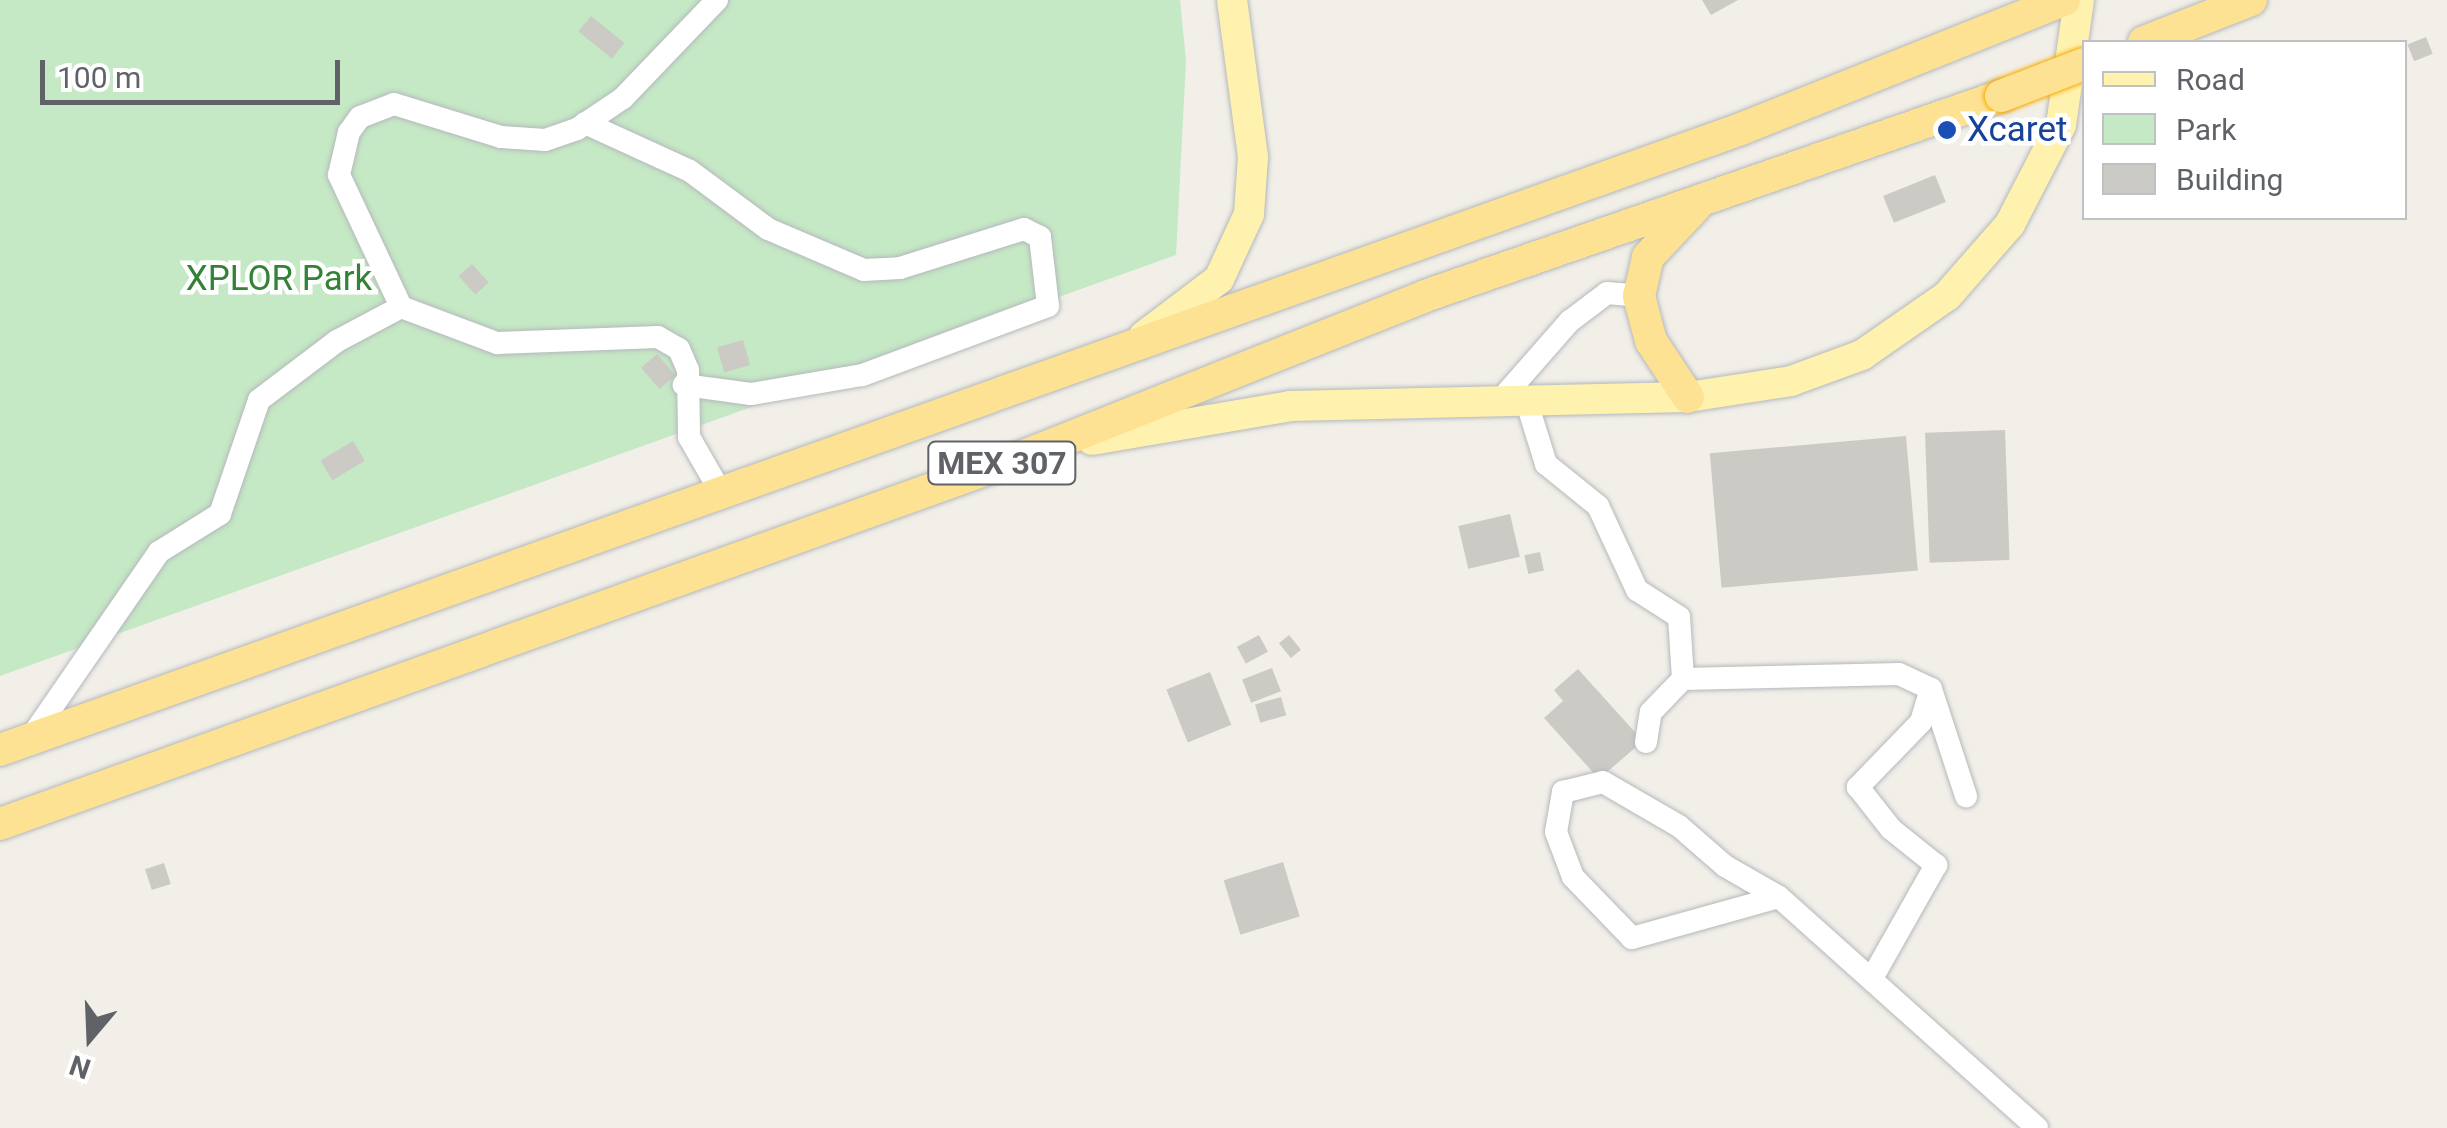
<!DOCTYPE html>
<html>
<head>
<meta charset="utf-8">
<style>
  body { margin:0 }
  #map { position:relative; width:2447px; height:1128px; overflow:hidden; background:#f1efe8; font-family:Roboto,sans-serif }
  div>[style] { position:absolute }
  [style*='--x'] { left:calc(var(--x)*1px); top:calc(var(--y)*1px); width:calc(var(--w)*1px); rotate:calc(var(--a)*1deg) }
  .green>* { inset:0; background:#c5e8c5 }
  .building>* { inset:0; background:#cccac5; transform-origin:0 0 }
  .roads { filter:drop-shadow(0 0 2px #b5b8bc) drop-shadow(0 0 2px #b5b8bc) }
  .minor>* { height:22px; margin:-11px; padding:0 11px; transform-origin:11px; border-radius:11px; background:#fff }
  .major>* { height:30px; margin:-15px; padding:0 15px; transform-origin:15px; border-radius:15px; background:#fff2af }
  .highway>* { height:32px; margin:-16px; padding:0 16px; transform-origin:16px; border-radius:16px; background:#fde293 }
  .bridges { filter:drop-shadow(0 0 2px #f9ab00) drop-shadow(0 0 2px #f9ab00) }
  .highway-bridge>* { height:32px; margin:-16px; padding:0 16px; transform-origin:16px; border-radius:16px; background:#fde293 }
  .dots>* { width:28px; height:28px; translate:-50% -50%; box-sizing:border-box; border:5px solid #fff; border-radius:50% }
  span { translate:-50% -50%; white-space:nowrap; text-align:center; line-height:1.15; -webkit-text-stroke:9px #fff; paint-order:stroke }
  .shield-label span { padding:2px 8px; background:#fff; border:2px solid; border-radius:8px; -webkit-text-stroke-width:0 }
  .shield-label { font-size:32px; color:#5f6368; font-weight:700 }
  .transit-label { font-size:35px; color:#164399 }
  .left { translate:0 -50%; text-align:left }
  .park-label { font-size:35px; color:#348238 }
  .legend { position:absolute; left:2082px; top:40px; width:325px; height:180px; box-sizing:border-box; background:#fff; border:2px solid #bfc1c3; margin:0; padding:12px 18px; list-style:none; font-size:30px; color:#5f6368 }
  .legend li { display:flex; align-items:center; gap:20px; height:50px }
  .legend b { width:50px; border:2px solid #bfc1c3 }
  .north { position:absolute; left:40px; top:988px; width:100px; height:100px; -webkit-text-stroke:8px #fff; paint-order:stroke; rotate:199deg; font-size:28px; font-weight:700; line-height:40px; text-align:center; color:#5f6368 }
  .north::after { content:''; display:block; margin:auto; width:35px; height:45px; background:#5f6368; clip-path:polygon(50% 0,100% 100%,50% 72%,0 100%) }
  .scale { position:absolute; left:40px; top:60px; width:300px; height:45px; box-sizing:border-box; border:5px solid #5f6368; border-top:0; padding-left:12px; font-size:30px; line-height:35px; white-space:nowrap; color:#5f6368; -webkit-text-stroke:8px #fff; paint-order:stroke }
</style>
</head>
<body>
<div id="map">
  <div class="green">
    <div style="clip-path:polygon(0 0,1180px 0,1186px 61px,1176px 255px,0 676px)"></div>
  </div>
  <div class="building">
    <div style="clip-path:polygon(1702px 0,1738px 0,1711px 15px)"></div>
    <div style="left:591px;top:16px;width:43px;height:20px;rotate:39deg"></div>
    <div style="left:2426px;top:37px;width:18px;height:20px;rotate:68deg"></div>
    <div style="left:1935px;top:175px;width:29px;height:56px;rotate:68deg"></div>
    <div style="left:472px;top:264px;width:25px;height:18px;rotate:48deg"></div>
    <div style="left:743px;top:340px;width:26px;height:27px;rotate:74deg"></div>
    <div style="left:657px;top:354px;width:28px;height:21px;rotate:49deg"></div>
    <div style="left:2005px;top:430px;width:130px;height:80px;rotate:88deg"></div>
    <div style="left:1906px;top:436px;width:135px;height:197px;rotate:85deg"></div>
    <div style="left:353px;top:441px;width:23px;height:38px;rotate:59deg"></div>
    <div style="left:1510px;top:514px;width:44px;height:53px;rotate:77deg"></div>
    <div style="left:1540px;top:552px;width:19px;height:16px;rotate:78deg"></div>
    <div style="left:1259px;top:635px;width:19px;height:25px;rotate:62deg"></div>
    <div style="left:1289px;top:635px;width:19px;height:13px;rotate:51deg"></div>
    <div style="left:1272px;top:668px;width:25px;height:32px;rotate:69deg"></div>
    <div style="clip-path:polygon(1578px 669px,1643px 741px,1599px 779px,1544px 718px,1563px 701px,1554px 690px)"></div>
    <div style="left:1210px;top:672px;width:57px;height:47px;rotate:68deg"></div>
    <div style="left:1281px;top:697px;width:19px;height:27px;rotate:74deg"></div>
    <div style="left:1283px;top:862px;width:57px;height:62px;rotate:73deg"></div>
    <div style="left:164px;top:863px;width:22px;height:20px;rotate:72deg"></div>
  </div>
  <div class="roads">
    <div class="minor">
      <div style="--x:717;--y:0;--w:136;--a:133.8"></div>
      <div style="--x:623;--y:98;--w:55;--a:146"></div>
      <div style="--x:577;--y:129;--w:34;--a:161"></div>
      <div style="--x:545;--y:140;--w:44;--a:-176.1"></div>
      <div style="--x:501;--y:137;--w:112;--a:-162.9"></div>
      <div style="--x:394;--y:104;--w:36;--a:159"></div>
      <div style="--x:360;--y:117;--w:19;--a:126"></div>
      <div style="--x:349;--y:132;--w:44;--a:103.1"></div>
      <div style="--x:339;--y:175;--w:146;--a:64.8"></div>
      <div style="--x:401;--y:307;--w:103;--a:20.6"></div>
      <div style="--x:497;--y:343;--w:161;--a:-2.1"></div>
      <div style="--x:658;--y:337;--w:24;--a:30"></div>
      <div style="--x:679;--y:349;--w:23;--a:67"></div>
      <div style="--x:688;--y:370;--w:67;--a:89.1"></div>
      <div style="--x:689;--y:437;--w:62;--a:60.1"></div>
      <div style="--x:585;--y:123;--w:115;--a:24.6"></div>
      <div style="--x:690;--y:171;--w:97;--a:36.6"></div>
      <div style="--x:768;--y:229;--w:104;--a:23.1"></div>
      <div style="--x:864;--y:270;--w:36;--a:-3"></div>
      <div style="--x:900;--y:268;--w:130;--a:-17.5"></div>
      <div style="--x:1024;--y:229;--w:18;--a:27"></div>
      <div style="--x:1040;--y:237;--w:69;--a:83.4"></div>
      <div style="--x:1048;--y:306;--w:198;--a:159.6"></div>
      <div style="--x:862;--y:375;--w:113;--a:170.3"></div>
      <div style="--x:751;--y:394;--w:68;--a:-172.3"></div>
      <div style="--x:1527;--y:403;--w:64;--a:72.7"></div>
      <div style="--x:1546;--y:464;--w:67;--a:38.9"></div>
      <div style="--x:1598;--y:506;--w:93;--a:65.1"></div>
      <div style="--x:1637;--y:590;--w:50;--a:32.7"></div>
      <div style="--x:1679;--y:617;--w:62;--a:86.3"></div>
      <div style="--x:1497;--y:404;--w:111;--a:-48.7"></div>
      <div style="--x:1570;--y:321;--w:46;--a:-37.1"></div>
      <div style="--x:1607;--y:293;--w:32;--a:5"></div>
      <div style="--x:1931;--y:689;--w:113;--a:71.9"></div>
      <div style="--x:30;--y:739;--w:227;--a:-55.4"></div>
      <div style="--x:159;--y:552;--w:72;--a:-31.9"></div>
      <div style="--x:220;--y:514;--w:120;--a:-71.1"></div>
      <div style="--x:259;--y:400;--w:98;--a:-37.1"></div>
      <div style="--x:337;--y:341;--w:72;--a:-28"></div>
      <div style="--x:1646;--y:742;--w:30;--a:-81"></div>
      <div style="--x:1651;--y:712;--w:46;--a:-45.9"></div>
      <div style="--x:1683;--y:679;--w:216;--a:-1.3"></div>
      <div style="--x:1899;--y:674;--w:35;--a:25"></div>
      <div style="--x:1931;--y:689;--w:34;--a:107"></div>
      <div style="--x:1921;--y:722;--w:91;--a:134.1"></div>
      <div style="--x:1858;--y:787;--w:53;--a:51.8"></div>
      <div style="--x:1891;--y:829;--w:58;--a:38.7"></div>
      <div style="--x:1936;--y:865;--w:130;--a:119.5"></div>
      <div style="--x:1779;--y:897;--w:153;--a:164.4"></div>
      <div style="--x:1632;--y:938;--w:85;--a:-134"></div>
      <div style="--x:1573;--y:877;--w:48;--a:-110.7"></div>
      <div style="--x:1556;--y:832;--w:41;--a:-80.1"></div>
      <div style="--x:1563;--y:792;--w:41;--a:-14"></div>
      <div style="--x:1603;--y:782;--w:88;--a:30.1"></div>
      <div style="--x:1679;--y:826;--w:61;--a:41"></div>
      <div style="--x:1725;--y:866;--w:62;--a:29.9"></div>
      <div style="--x:1779;--y:897;--w:346;--a:41.8"></div>
    </div>
    <div class="major">
      <div style="--x:1144;--y:336;--w:94;--a:-37.2"></div>
      <div style="--x:1219;--y:279;--w:72;--a:-65.2"></div>
      <div style="--x:1249;--y:214;--w:57;--a:-86"></div>
      <div style="--x:1253;--y:157;--w:158;--a:-97.6"></div>
      <div style="--x:1092;--y:440;--w:201;--a:-9.7"></div>
      <div style="--x:1290;--y:406;--w:398;--a:-1.3"></div>
      <div style="--x:1688;--y:397;--w:104;--a:-8.8"></div>
      <div style="--x:1791;--y:381;--w:76;--a:-20.1"></div>
      <div style="--x:1862;--y:355;--w:103;--a:-34.8"></div>
      <div style="--x:1947;--y:296;--w:96;--a:-48.8"></div>
      <div style="--x:2010;--y:224;--w:111;--a:-62.7"></div>
      <div style="--x:2061;--y:125;--w:126;--a:-81.8"></div>
    </div>
    <div class="highway">
      <div style="--x:2144;--y:42;--w:115;--a:-21.4"></div>
      <div style="--x:1688;--y:397;--w:67;--a:-123.5"></div>
      <div style="--x:1651;--y:341;--w:47;--a:-104.9"></div>
      <div style="--x:1639;--y:296;--w:40;--a:-77"></div>
      <div style="--x:1648;--y:257;--w:70;--a:-46.7"></div>
      <div style="--x:0;--y:750;--w:1848;--a:-19.63"></div>
      <div style="--x:1741;--y:129;--w:348;--a:-21.8"></div>
      <div style="--x:0;--y:824;--w:1090;--a:-19.78"></div>
      <div style="--x:1026;--y:455;--w:430;--a:-21.7"></div>
      <div style="--x:1425;--y:296;--w:610;--a:-19.15"></div>
    </div>
  </div>
  <div class="bridges">
    <div class="highway-bridge">
      <div style="--x:2001;--y:96;--w:89;--a:-21.1"></div>
    </div>
  </div>
  <div class="dots">
    <div style="left:1947px;top:130px;background:#1a4fb4"></div>
  </div>
  <div class="shield-label">
    <span style="left:1002px;top:463px">MEX 307</span>
  </div>
  <div class="transit-label">
    <span class="left" style="left:1967px;top:130px">Xcaret</span>
  </div>
  <div class="park-label">
    <span style="left:279px;top:279px">XPLOR Park</span>
  </div>
  <ul class="legend">
  <li><b style="height:12px;background:#fff2af"></b>Road</li>
  <li><b style="height:28px;background:#c5e8c5"></b>Park</li>
  <li><b style="height:28px;background:#cccac5"></b>Building</li>
  </ul>
  <div class="north">N</div>
  <div class="scale">100 m</div>
</div>
</body>
</html>
